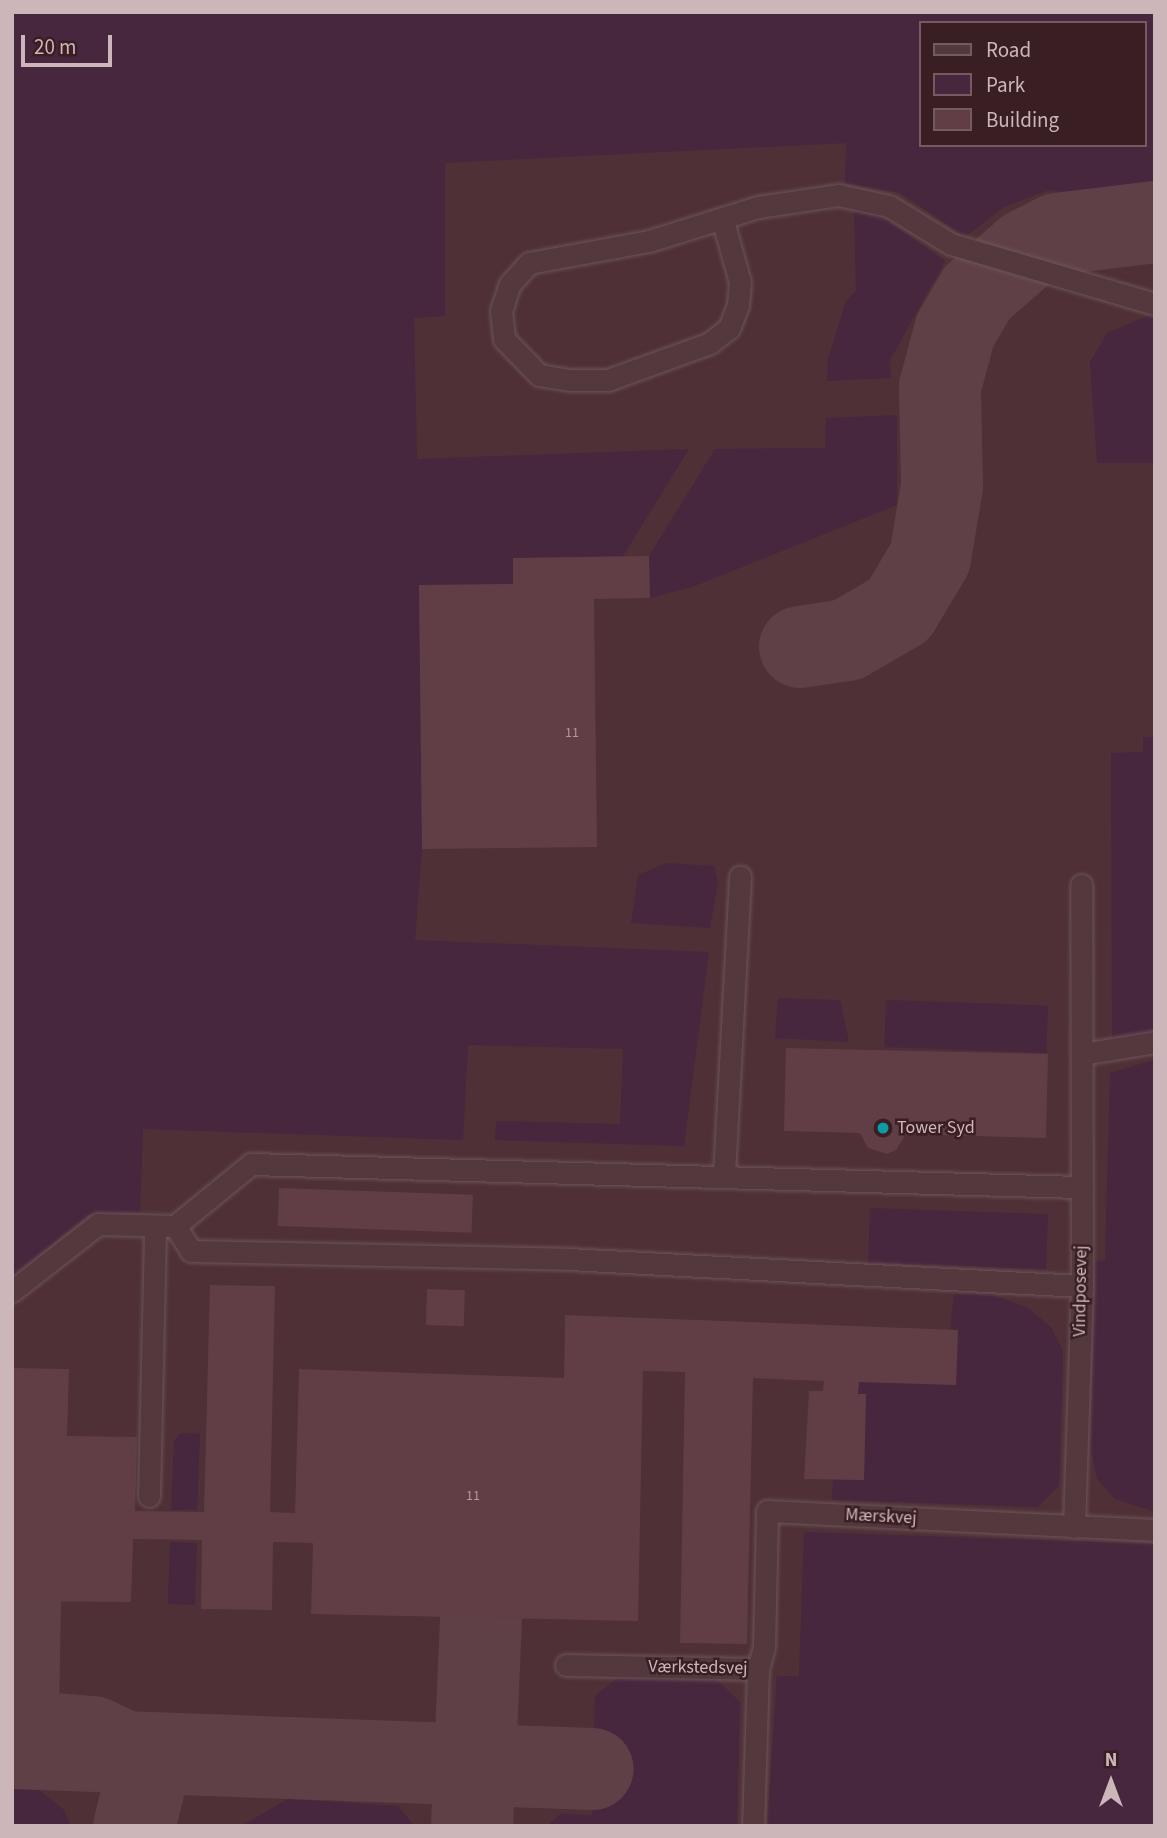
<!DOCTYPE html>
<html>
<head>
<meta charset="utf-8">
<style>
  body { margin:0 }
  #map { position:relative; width:1167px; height:1838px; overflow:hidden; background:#44242b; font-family:"Source Sans 3",sans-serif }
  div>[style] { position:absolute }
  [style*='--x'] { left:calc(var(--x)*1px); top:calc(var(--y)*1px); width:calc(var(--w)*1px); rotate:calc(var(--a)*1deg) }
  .airport>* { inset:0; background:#4e3036 }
  .green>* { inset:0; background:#46273d; transform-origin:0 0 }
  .taxiway>* { height:82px; margin:-41px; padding:0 41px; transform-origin:41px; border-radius:41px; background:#5f4046 }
  .building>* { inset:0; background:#613e46; transform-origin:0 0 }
  .roads { filter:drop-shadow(0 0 2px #6d5459) drop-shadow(0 0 2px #6d5459) }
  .minor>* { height:21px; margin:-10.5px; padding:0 10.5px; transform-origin:10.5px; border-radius:10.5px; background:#53393e }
  .dots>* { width:19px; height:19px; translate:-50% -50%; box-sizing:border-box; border:4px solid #391e23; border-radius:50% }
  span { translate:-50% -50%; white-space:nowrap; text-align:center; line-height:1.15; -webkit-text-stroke:5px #391e23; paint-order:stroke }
  .number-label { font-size:14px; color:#b2989d }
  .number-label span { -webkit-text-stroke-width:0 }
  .poi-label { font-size:18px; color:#cdb6ba }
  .left { translate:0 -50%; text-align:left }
  .street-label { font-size:18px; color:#cdb6ba }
  .frame { position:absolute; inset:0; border:14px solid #cdb6ba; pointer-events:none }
  .legend { position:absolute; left:919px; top:21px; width:228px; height:126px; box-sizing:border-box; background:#391e23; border:2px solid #745b5f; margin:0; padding:9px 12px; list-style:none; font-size:21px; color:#cdb6ba }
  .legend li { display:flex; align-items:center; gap:14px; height:35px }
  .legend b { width:35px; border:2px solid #745b5f }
  .north { position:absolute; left:1076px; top:1747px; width:70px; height:70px; -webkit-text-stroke:5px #391e23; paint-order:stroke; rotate:0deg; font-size:19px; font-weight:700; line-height:28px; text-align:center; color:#cdb6ba }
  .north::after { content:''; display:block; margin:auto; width:24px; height:32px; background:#cdb6ba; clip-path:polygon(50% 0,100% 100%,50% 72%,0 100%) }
  .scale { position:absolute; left:21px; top:35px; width:91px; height:32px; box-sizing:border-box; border:4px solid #cdb6ba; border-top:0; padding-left:9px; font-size:21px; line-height:24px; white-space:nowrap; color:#cdb6ba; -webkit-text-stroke:5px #391e23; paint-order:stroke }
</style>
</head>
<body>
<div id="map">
  <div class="airport">
    <div style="clip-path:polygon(evenodd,12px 12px,1155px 12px,1155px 1826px,12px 1826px,12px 12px,920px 23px,1144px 23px,1144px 145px,920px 145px,920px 23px)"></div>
  </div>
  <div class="green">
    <div style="clip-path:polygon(evenodd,12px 12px,1155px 12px,1155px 184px,1071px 193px,1049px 190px,1004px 207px,965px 237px,900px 193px,845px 183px,846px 143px,445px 163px,445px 316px,414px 318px,417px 459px,689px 449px,623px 556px,513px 558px,513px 584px,419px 586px,422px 849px,415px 940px,709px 952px,684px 1146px,495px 1140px,496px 1121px,620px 1124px,623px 1049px,468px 1045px,463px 1140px,143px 1129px,140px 1212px,88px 1215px,12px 1277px,12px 12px,920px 23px,1144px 23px,1144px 145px,920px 145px,920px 23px)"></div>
    <div style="clip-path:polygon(854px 208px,880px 215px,945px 261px,890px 360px,891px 378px,827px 381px,828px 359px,846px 301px,856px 291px)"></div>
    <div style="clip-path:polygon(1155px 313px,1155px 463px,1097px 463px,1090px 362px,1107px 333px)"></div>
    <div style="clip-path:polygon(897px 415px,897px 505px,692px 587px,650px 598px,649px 556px,715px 449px,825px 448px,826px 418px)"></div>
    <div style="clip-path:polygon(1143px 737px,1155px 737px,1155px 1033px,1112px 1038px,1111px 753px,1143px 752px)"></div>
    <div style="clip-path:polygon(667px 863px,714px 866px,718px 882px,710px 928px,631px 923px,638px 875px)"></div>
    <div style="clip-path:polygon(778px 998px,840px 1000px,849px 1042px,775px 1038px)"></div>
    <div style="left:886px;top:1000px;width:162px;height:47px;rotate:2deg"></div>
    <div style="clip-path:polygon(1155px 1060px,1155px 1512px,1115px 1499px,1097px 1479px,1091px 1450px,1095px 1262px,1105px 1260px,1110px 1073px)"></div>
    <div style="left:870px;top:1208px;width:178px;height:55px;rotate:2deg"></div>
    <div style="clip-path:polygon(954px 1294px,989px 1294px,1007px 1300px,1028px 1308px,1051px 1327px,1063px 1351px,1059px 1486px,1038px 1507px,832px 1500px,833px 1479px,864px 1480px,866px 1395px,858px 1394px,859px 1382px,956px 1385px,958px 1331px,950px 1329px)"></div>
    <div style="clip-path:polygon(180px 1433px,200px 1434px,197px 1510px,171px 1510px,174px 1441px)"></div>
    <div style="clip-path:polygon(804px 1532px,1155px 1544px,1155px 1826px,767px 1826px,777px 1676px,799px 1676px)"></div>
    <div style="left:170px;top:1542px;width:27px;height:62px;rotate:2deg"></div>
    <div style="clip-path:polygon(617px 1678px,716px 1679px,740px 1702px,737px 1826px,547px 1826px,561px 1814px,592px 1815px,595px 1696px)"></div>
    <div style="clip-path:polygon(12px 1785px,34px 1786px,64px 1810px,71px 1826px,12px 1826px)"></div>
    <div style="clip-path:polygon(288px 1799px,398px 1806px,414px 1826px,241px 1826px)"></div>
  </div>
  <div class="taxiway">
    <div style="--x:800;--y:647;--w:48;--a:-8.5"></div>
    <div style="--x:847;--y:640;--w:60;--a:-30"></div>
    <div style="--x:899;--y:610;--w:61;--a:-59.2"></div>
    <div style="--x:930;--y:558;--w:73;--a:-80.5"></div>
    <div style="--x:942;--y:486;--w:99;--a:-91.2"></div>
    <div style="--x:940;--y:387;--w:58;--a:-75"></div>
    <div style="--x:955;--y:331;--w:44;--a:-59.9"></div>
    <div style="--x:977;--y:293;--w:65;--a:-41.3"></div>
    <div style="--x:1026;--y:250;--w:35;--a:-27"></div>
    <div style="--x:1057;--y:234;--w:99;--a:-7"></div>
    <div style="--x:20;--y:1601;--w:120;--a:91"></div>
    <div style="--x:18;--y:1721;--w:28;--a:26"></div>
    <div style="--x:43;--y:1733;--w:50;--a:4.6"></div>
    <div style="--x:93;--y:1737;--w:49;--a:25.5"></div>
    <div style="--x:137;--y:1758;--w:34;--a:80"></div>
    <div style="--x:143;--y:1791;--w:36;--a:104"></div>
    <div style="--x:12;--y:1748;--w:581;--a:2.07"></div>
    <div style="--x:472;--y:1826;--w:208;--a:-87.5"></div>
  </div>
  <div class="building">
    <div style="clip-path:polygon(649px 556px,650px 598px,594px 599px,597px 847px,422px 849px,419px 585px,513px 584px,513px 558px)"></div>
    <div style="clip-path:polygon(786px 1048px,1048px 1054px,1046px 1138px,906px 1134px,896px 1150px,887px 1154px,868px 1148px,860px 1133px,784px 1131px)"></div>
    <div style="left:279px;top:1188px;width:194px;height:38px;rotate:2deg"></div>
    <div style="clip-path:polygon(210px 1285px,275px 1286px,270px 1512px,295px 1513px,299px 1369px,564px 1378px,565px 1315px,958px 1330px,956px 1385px,859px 1382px,858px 1394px,866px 1394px,864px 1480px,804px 1479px,809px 1391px,823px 1391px,824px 1381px,753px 1378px,747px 1644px,680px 1643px,685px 1372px,643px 1371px,638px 1621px,311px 1614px,313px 1543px,273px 1542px,272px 1610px,201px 1609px,202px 1540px,133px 1539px,131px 1602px,12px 1601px,12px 1368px,69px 1369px,67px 1436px,137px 1437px,135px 1511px,204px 1512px)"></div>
    <div style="left:427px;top:1289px;width:38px;height:36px;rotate:2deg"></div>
  </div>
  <div class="roads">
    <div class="minor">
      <div style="--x:722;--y:218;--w:66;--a:74.3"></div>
      <div style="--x:740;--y:282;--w:23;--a:95"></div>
      <div style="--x:738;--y:305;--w:25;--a:111"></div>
      <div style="--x:729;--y:328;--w:24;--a:142"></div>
      <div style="--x:710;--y:343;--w:109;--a:160.1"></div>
      <div style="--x:608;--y:380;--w:38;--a:180"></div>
      <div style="--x:570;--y:380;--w:31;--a:-171"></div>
      <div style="--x:539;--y:375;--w:50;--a:-134.2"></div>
      <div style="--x:504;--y:339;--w:28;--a:-96"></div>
      <div style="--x:501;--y:311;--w:28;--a:-72"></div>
      <div style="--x:510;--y:284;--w:28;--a:-48"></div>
      <div style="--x:529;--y:263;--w:122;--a:-10.4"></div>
      <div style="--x:649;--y:241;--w:114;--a:-17.3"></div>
      <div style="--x:758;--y:207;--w:81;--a:-8.5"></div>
      <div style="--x:838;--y:195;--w:52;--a:12.2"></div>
      <div style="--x:889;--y:206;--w:73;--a:31.5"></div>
      <div style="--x:951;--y:244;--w:213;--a:16.4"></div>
      <div style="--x:1082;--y:1054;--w:74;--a:-9.3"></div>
      <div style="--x:724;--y:1174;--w:298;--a:-86.9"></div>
      <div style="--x:175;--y:1226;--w:30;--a:57"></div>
      <div style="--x:191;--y:1251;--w:377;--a:1.2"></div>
      <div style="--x:568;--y:1259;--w:515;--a:3.01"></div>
      <div style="--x:12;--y:1291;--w:109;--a:-37.9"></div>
      <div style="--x:98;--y:1224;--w:77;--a:1.5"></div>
      <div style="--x:175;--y:1226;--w:98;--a:-39.2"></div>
      <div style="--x:251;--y:1164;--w:831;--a:1.59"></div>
      <div style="--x:149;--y:1496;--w:270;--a:-88.7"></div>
      <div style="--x:1074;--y:1527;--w:241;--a:-88.1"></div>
      <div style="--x:1082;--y:1286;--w:401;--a:-90.1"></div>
      <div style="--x:566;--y:1665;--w:192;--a:1.2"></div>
      <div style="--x:758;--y:1669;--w:157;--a:91.8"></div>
      <div style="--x:758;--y:1669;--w:23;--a:-75"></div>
      <div style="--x:764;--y:1647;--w:136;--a:-88.7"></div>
      <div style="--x:767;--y:1511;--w:388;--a:2.8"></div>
    </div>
  </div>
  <div class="dots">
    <div style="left:883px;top:1128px;background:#0f9aa8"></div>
  </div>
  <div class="number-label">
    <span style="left:572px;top:733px">11</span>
    <span style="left:473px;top:1496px">11</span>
  </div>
  <div class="poi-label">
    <span class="left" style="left:897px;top:1128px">Tower Syd</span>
  </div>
  <div class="street-label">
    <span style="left:1081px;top:1291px;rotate:-89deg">Vindposevej</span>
    <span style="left:881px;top:1517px;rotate:3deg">Mærskvej</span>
    <span style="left:698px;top:1668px;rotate:1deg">Værkstedsvej</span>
  </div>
  <div class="frame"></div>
  <ul class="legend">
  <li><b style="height:9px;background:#53393e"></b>Road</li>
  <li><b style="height:19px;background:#46273d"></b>Park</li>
  <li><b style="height:19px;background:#613e46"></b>Building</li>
  </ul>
  <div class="north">N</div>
  <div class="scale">20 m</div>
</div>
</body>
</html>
